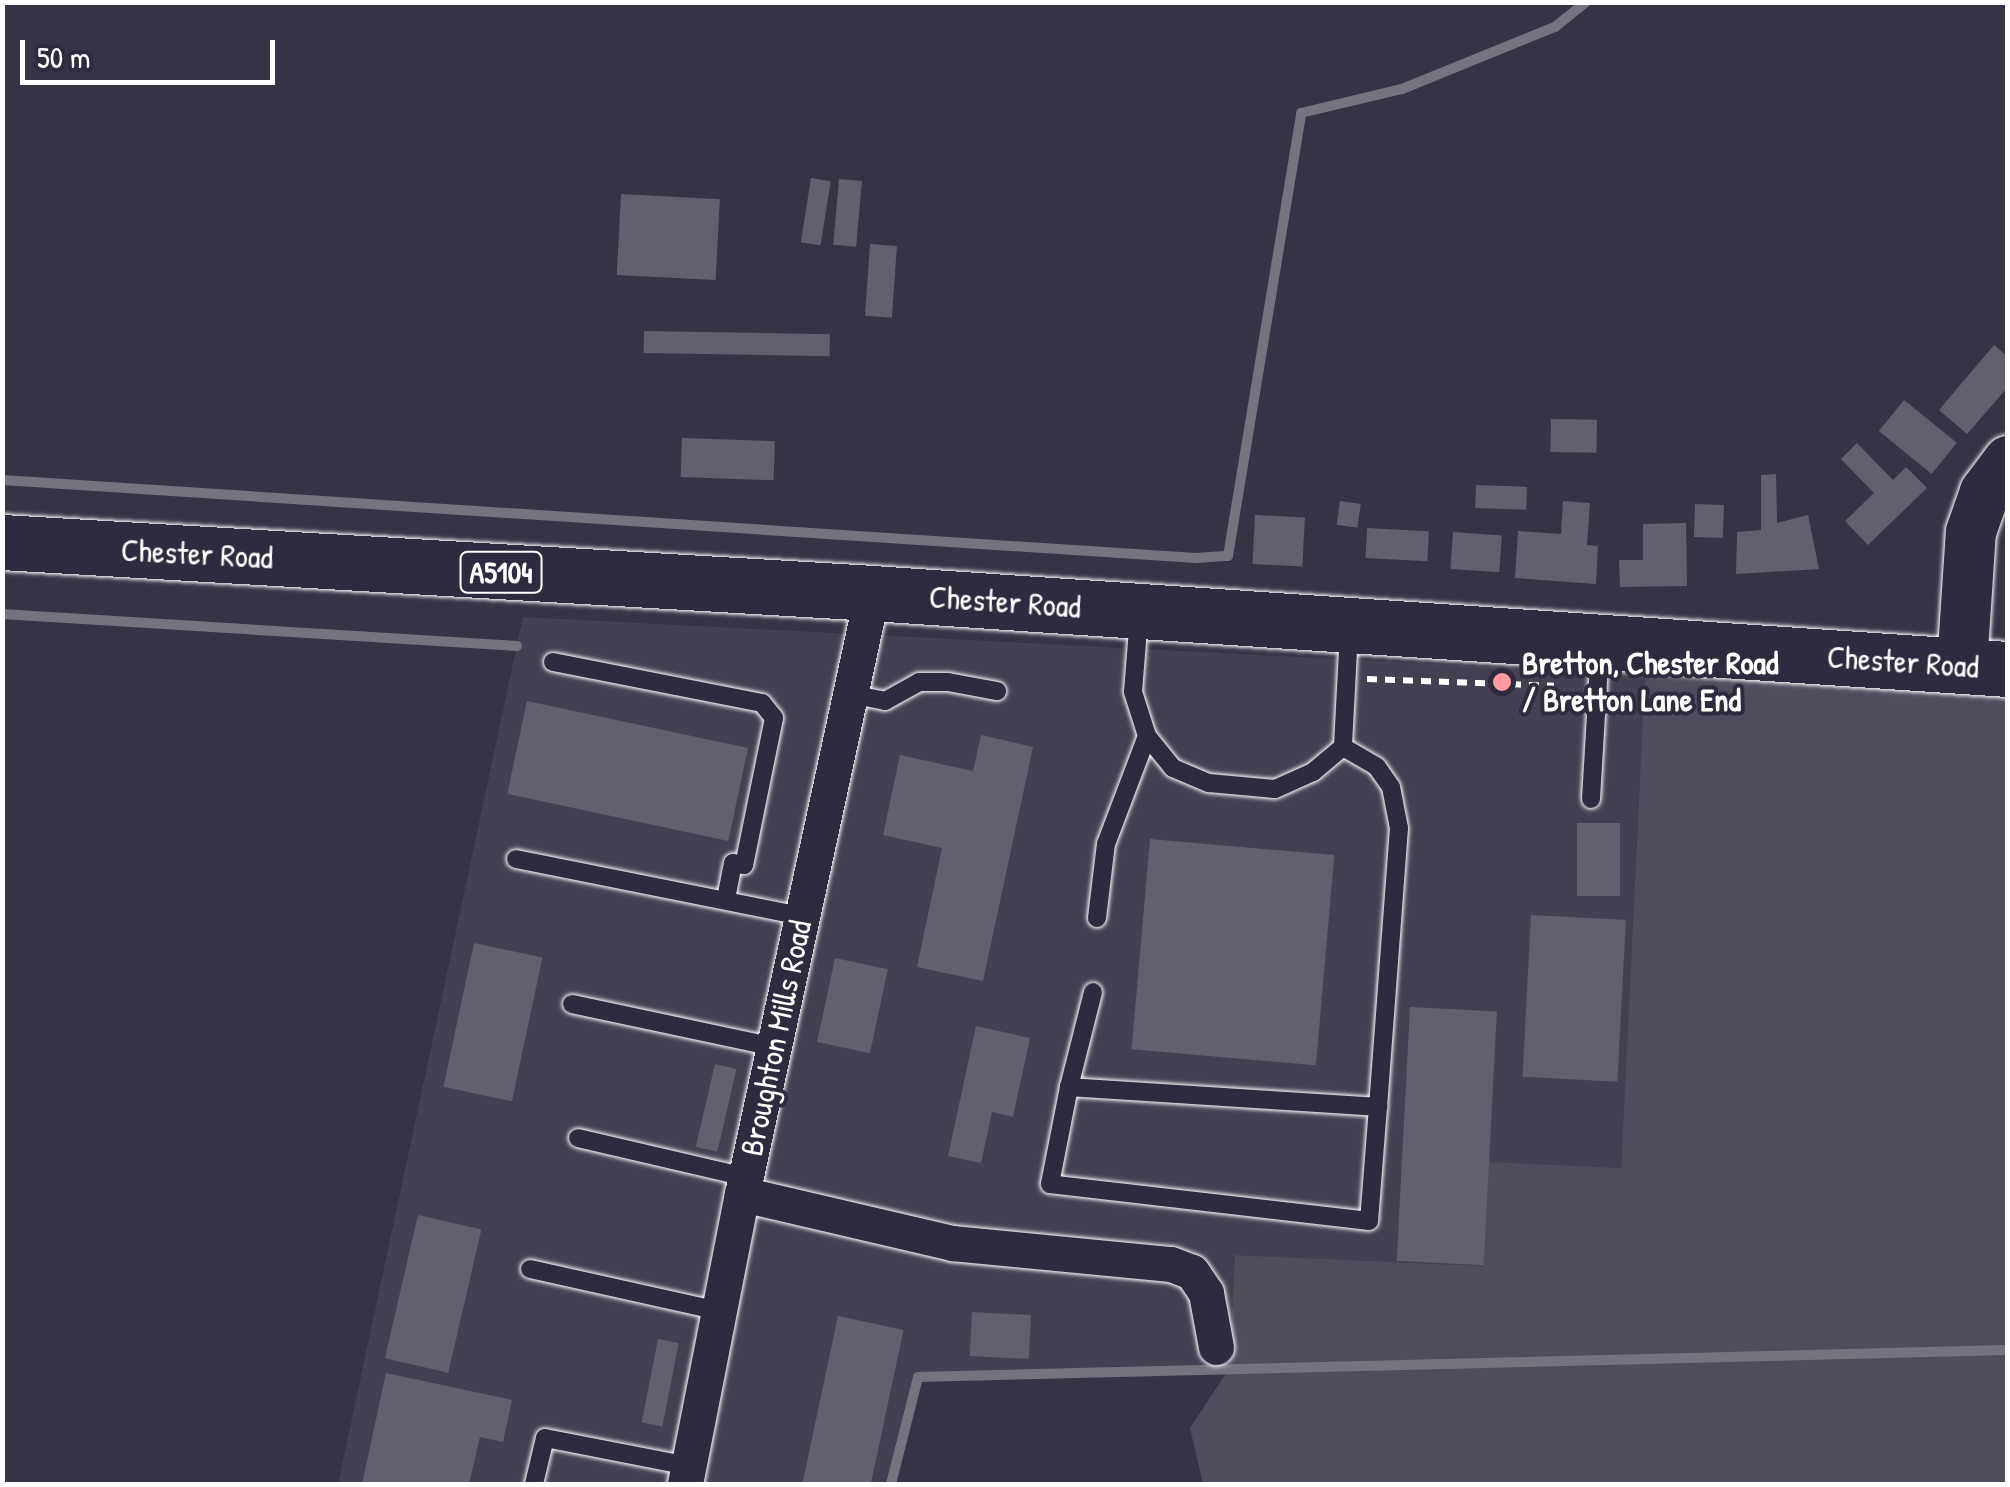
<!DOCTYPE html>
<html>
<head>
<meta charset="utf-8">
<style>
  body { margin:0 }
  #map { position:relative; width:2010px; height:1487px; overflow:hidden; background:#373345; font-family:"Patrick Hand",sans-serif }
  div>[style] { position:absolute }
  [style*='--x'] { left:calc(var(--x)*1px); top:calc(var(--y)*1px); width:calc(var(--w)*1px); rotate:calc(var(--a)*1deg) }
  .built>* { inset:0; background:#444051 }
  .green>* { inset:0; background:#514c5c }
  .stream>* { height:10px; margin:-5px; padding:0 5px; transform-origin:5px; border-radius:5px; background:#76737f }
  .building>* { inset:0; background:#635f6d; transform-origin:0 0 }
  .path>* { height:6px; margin-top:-3px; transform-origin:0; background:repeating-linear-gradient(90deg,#fff 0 10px,transparent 0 18px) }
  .roads { filter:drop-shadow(0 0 2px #fff) drop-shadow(0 0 2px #fff) }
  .lane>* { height:18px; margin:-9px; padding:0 9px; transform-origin:9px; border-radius:9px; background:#2f2a3d }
  .street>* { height:35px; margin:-17.5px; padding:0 17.5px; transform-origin:17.5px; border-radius:17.5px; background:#2f2a3d }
  .secondary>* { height:50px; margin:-25px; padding:0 25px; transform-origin:25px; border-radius:25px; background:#2f2a3d }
  .primary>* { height:55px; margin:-27.5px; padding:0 27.5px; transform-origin:27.5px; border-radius:27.5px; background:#2f2a3d }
  .dots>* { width:28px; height:28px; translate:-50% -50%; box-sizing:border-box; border:5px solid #2f2a3d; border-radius:50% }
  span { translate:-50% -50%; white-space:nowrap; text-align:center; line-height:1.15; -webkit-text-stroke:8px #2f2a3d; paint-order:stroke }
  .shield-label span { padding:2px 8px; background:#2f2a3d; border:2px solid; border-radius:8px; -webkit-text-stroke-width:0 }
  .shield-label { font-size:30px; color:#fff; font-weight:700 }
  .street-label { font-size:32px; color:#fff }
  .poi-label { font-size:32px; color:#fff; font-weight:700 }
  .left { translate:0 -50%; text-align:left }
  .frame { position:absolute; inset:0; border:5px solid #fff; pointer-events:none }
  .scale { position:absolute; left:20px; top:40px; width:255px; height:45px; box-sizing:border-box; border:5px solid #fff; border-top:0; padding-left:12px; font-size:30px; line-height:35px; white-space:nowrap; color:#fff; -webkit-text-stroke:8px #2f2a3d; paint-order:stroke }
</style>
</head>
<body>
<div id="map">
  <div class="built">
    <div style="clip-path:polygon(523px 617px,1645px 675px,1621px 1169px,1483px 1266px,1235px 1255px,1229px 1369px,918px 1377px,891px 1484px,338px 1484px)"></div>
  </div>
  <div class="green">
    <div style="clip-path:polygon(1645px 675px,2007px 692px,2007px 1484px,1203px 1484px,1190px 1428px,1229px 1369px,1235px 1255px,1483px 1266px,1486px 1162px,1621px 1168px)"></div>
  </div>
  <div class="stream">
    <div style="--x:2;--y:480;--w:1197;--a:3.74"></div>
    <div style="--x:1196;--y:558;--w:32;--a:-4"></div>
    <div style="--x:1228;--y:556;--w:449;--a:-80.6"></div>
    <div style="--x:1301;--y:113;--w:104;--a:-13.4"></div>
    <div style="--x:1402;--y:89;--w:165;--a:-22.1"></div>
    <div style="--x:1555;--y:27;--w:40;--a:-39"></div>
    <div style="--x:2;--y:614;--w:516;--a:3.56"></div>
    <div style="--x:891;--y:1484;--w:110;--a:-75.8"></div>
    <div style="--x:918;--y:1377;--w:1090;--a:-1.42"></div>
  </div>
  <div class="building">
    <div style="left:811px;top:178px;width:20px;height:65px;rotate:9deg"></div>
    <div style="left:839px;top:179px;width:23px;height:66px;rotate:5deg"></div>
    <div style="left:621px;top:194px;width:99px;height:81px;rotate:3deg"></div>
    <div style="left:870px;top:244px;width:27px;height:72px;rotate:4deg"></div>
    <div style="left:644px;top:331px;width:186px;height:22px;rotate:1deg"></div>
    <div style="clip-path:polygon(1994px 345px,2008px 357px,2008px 387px,1967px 434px,1939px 410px)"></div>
    <div style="left:1904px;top:400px;width:68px;height:40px;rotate:39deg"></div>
    <div style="left:1551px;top:419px;width:46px;height:33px;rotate:1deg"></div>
    <div style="left:682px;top:438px;width:93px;height:39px;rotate:2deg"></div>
    <div style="clip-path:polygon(1857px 443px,1893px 480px,1906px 467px,1927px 488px,1868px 545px,1845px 521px,1874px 493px,1841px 459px)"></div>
    <div style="clip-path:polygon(1776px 474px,1777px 523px,1808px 515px,1819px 569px,1736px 574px,1737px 532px,1761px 530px,1761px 475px)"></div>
    <div style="left:1476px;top:485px;width:51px;height:23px;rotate:2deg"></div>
    <div style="left:1340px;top:501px;width:21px;height:24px;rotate:8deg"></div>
    <div style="clip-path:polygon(1563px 501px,1590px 503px,1587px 545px,1598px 546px,1596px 584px,1515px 578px,1518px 531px,1561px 534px)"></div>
    <div style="left:1695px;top:504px;width:29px;height:33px;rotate:2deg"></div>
    <div style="left:1255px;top:515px;width:50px;height:49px;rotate:3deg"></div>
    <div style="clip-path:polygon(1686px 523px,1687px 586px,1620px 587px,1619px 560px,1643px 560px,1643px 524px)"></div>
    <div style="left:1367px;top:528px;width:62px;height:30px;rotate:3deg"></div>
    <div style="left:1453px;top:532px;width:49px;height:37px;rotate:4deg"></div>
    <div style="left:527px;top:701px;width:226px;height:95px;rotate:12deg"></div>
    <div style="clip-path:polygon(981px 735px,1033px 747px,983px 981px,917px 967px,942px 848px,883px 835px,900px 755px,973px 771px)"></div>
    <div style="left:1577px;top:823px;width:43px;height:73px"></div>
    <div style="left:1150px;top:839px;width:185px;height:211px;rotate:5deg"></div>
    <div style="left:1531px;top:915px;width:95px;height:162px;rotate:3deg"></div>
    <div style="left:474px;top:943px;width:70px;height:147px;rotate:12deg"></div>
    <div style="left:835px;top:958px;width:54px;height:86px;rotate:12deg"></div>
    <div style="left:1410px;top:1007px;width:87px;height:254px;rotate:3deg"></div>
    <div style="clip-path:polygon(976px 1026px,1030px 1038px,1013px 1117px,992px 1112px,981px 1163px,948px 1156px)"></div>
    <div style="left:715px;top:1064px;width:22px;height:85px;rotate:13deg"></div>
    <div style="left:418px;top:1215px;width:65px;height:147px;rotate:13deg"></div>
    <div style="left:972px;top:1312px;width:59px;height:44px;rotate:3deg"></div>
    <div style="left:838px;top:1316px;width:67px;height:172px;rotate:12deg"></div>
    <div style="left:658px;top:1339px;width:21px;height:85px;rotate:11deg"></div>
    <div style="clip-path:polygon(386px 1373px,512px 1400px,503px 1442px,480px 1437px,469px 1484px,362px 1484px)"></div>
  </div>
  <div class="path">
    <div style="--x:1367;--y:679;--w:187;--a:2.1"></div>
  </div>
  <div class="roads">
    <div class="lane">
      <div style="--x:1139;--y:617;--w:75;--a:94.6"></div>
      <div style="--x:1133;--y:692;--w:46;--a:72.3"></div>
      <div style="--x:1147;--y:736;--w:41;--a:50.9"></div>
      <div style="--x:1173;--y:768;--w:39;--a:23"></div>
      <div style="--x:1209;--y:783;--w:66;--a:5.2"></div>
      <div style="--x:1275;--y:789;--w:42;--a:-24.1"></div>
      <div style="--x:1313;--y:772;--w:39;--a:-40"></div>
      <div style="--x:1349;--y:631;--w:116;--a:93"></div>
      <div style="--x:1343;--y:747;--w:39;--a:30"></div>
      <div style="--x:1377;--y:767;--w:24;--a:55"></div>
      <div style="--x:1391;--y:787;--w:42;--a:79"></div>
      <div style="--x:1399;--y:828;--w:280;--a:94.3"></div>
      <div style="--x:1378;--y:1107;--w:114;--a:94.5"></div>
      <div style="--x:1369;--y:1221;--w:321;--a:-173.4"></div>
      <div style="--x:1050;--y:1184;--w:99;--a:-78.9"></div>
      <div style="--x:1069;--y:1087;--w:310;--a:3.7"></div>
      <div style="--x:553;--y:662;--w:213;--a:11.1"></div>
      <div style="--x:762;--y:703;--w:19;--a:51"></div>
      <div style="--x:774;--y:718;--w:150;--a:101.5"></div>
      <div style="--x:744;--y:865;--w:11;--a:-170"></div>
      <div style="--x:733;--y:863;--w:37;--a:101"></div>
      <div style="--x:850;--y:694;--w:36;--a:11"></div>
      <div style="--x:885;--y:701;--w:39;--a:-29"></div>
      <div style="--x:919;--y:682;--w:29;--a:0"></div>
      <div style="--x:948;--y:682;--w:50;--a:10.4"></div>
      <div style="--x:1591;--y:799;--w:151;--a:-86.6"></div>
      <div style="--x:516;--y:859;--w:292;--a:11.3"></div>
      <div style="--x:1097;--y:918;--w:75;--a:-83.1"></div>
      <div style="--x:1106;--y:844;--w:116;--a:-69.2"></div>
      <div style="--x:572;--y:1004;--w:207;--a:12"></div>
      <div style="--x:1069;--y:1087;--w:98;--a:-75.8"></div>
      <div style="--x:578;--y:1138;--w:172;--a:13.1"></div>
      <div style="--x:530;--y:1269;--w:194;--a:12.5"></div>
      <div style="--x:534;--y:1484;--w:47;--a:-76.6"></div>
      <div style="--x:545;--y:1438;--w:147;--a:11"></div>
    </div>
    <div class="street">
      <div style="--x:742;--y:1194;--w:216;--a:13.1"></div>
      <div style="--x:952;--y:1243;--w:220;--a:5.5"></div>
      <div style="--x:1171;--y:1264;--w:22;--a:21"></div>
      <div style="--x:1192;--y:1272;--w:25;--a:56"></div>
      <div style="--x:1206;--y:1293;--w:55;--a:79.5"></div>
      <div style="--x:685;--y:1484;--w:296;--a:-78.9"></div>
      <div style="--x:742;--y:1194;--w:615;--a:-77.79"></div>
    </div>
    <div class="secondary">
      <div style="--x:1962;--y:666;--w:134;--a:-86.2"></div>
      <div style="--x:1971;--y:532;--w:42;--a:-70.7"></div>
      <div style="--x:1985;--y:492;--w:39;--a:-53"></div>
    </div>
    <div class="primary">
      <div style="--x:2;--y:542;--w:871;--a:3.35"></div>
      <div style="--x:872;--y:593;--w:1139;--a:3.83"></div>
    </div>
  </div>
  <div class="dots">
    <div style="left:1502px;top:682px;background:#ff9aa2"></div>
  </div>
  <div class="shield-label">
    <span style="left:501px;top:572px">A5104</span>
  </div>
  <div class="street-label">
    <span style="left:197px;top:554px;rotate:3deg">Chester Road</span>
    <span style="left:1005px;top:602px;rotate:4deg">Chester Road</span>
    <span style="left:1903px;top:662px;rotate:4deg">Chester Road</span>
    <span style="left:776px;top:1038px;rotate:-78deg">Broughton Mills Road</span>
  </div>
  <div class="poi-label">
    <span class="left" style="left:1522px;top:682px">Bretton, Chester Road<br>/ Bretton Lane End</span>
  </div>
  <div class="frame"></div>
  <div class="scale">50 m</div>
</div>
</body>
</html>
